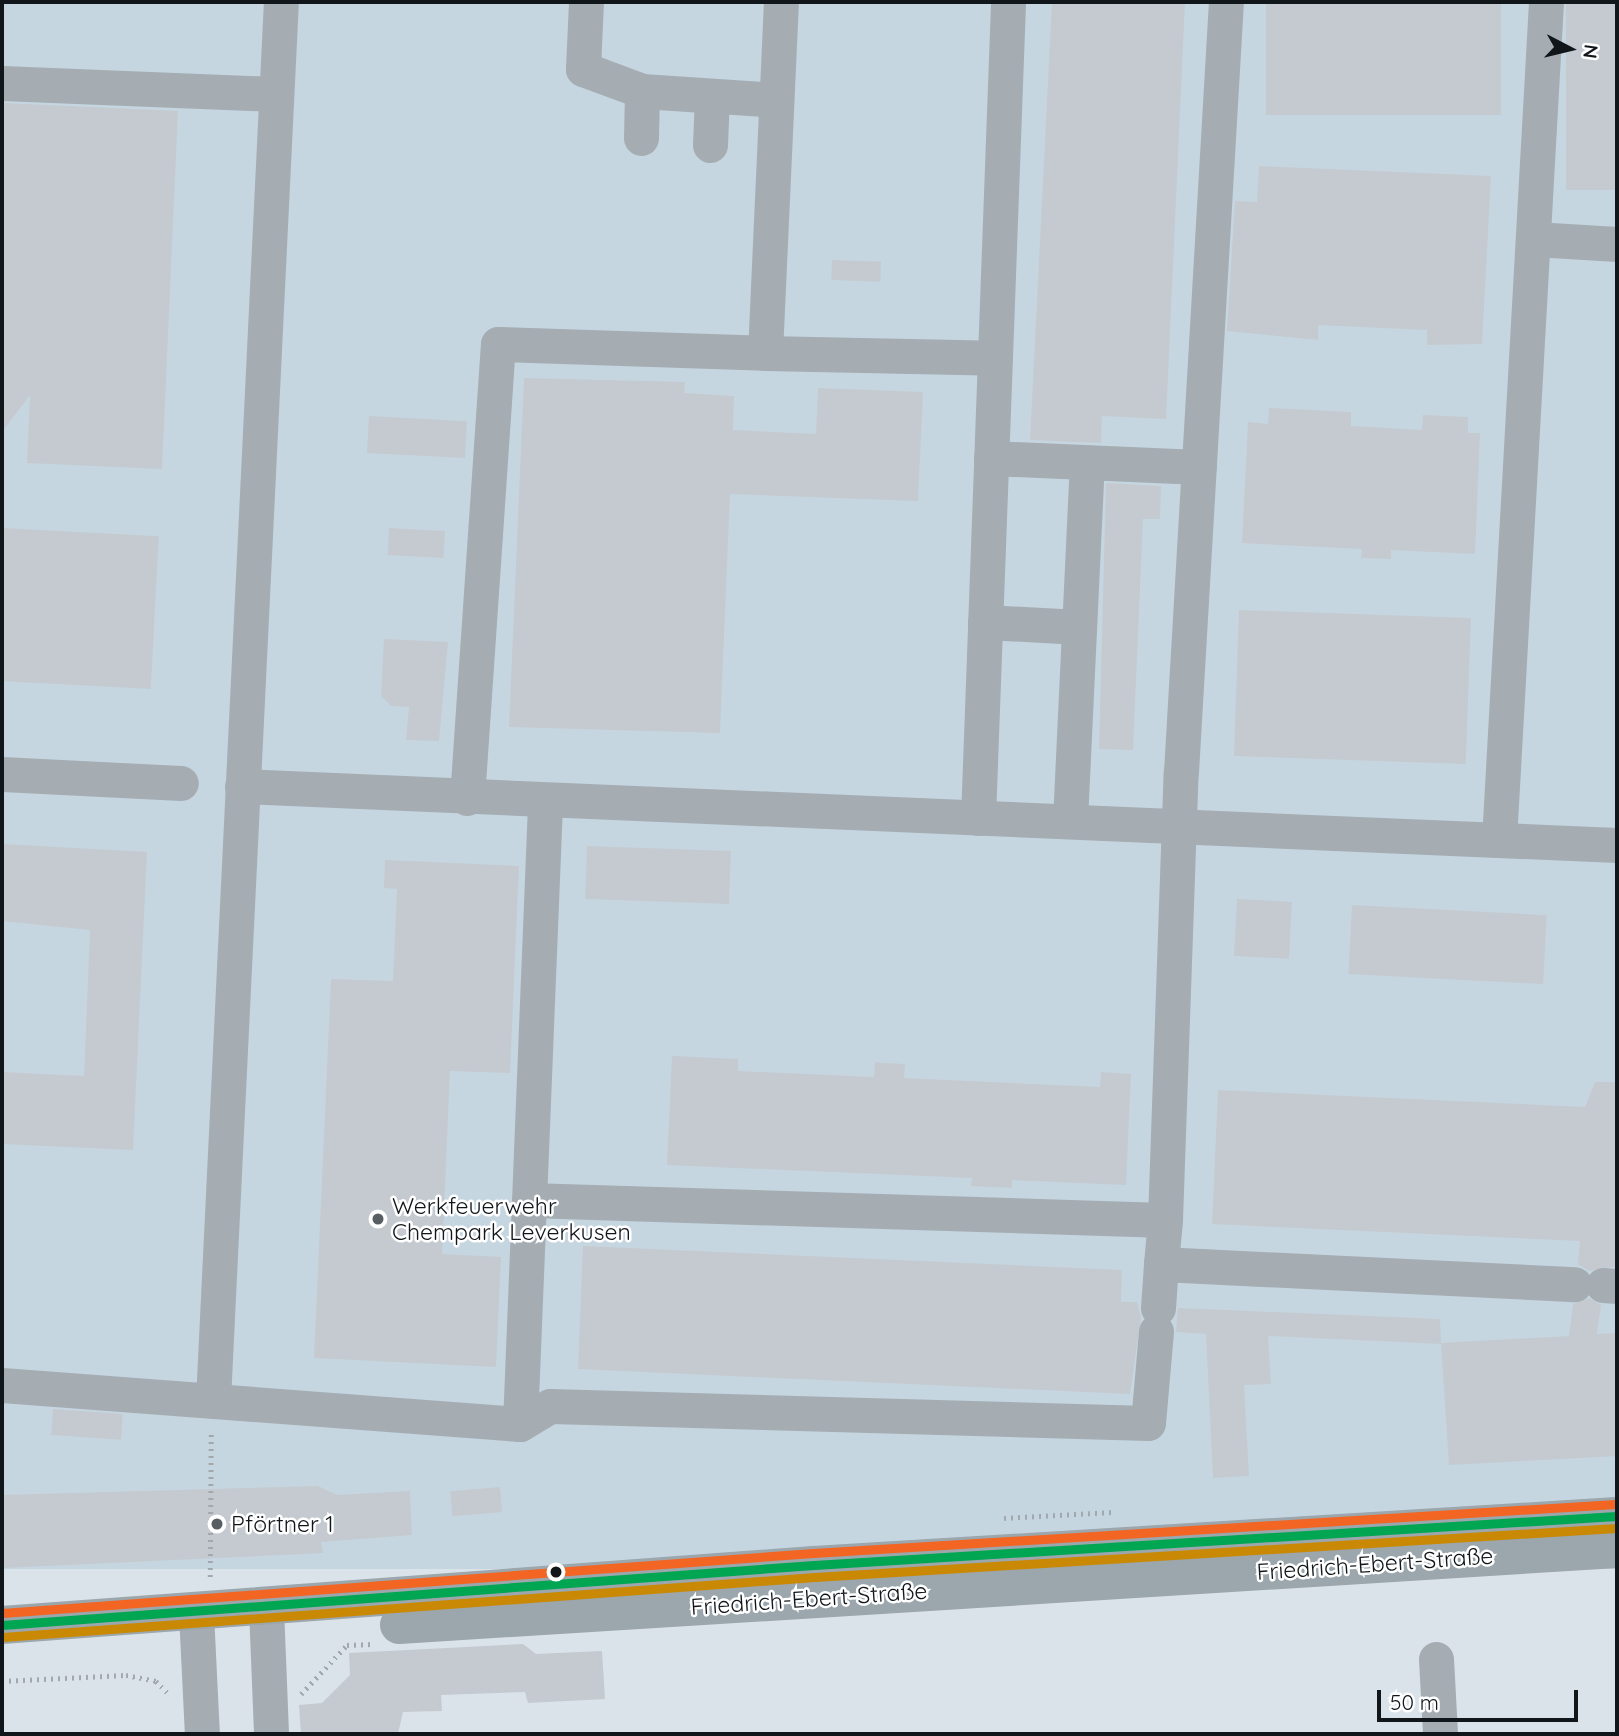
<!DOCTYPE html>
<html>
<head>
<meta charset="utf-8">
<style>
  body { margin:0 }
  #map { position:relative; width:1619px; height:1736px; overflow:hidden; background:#dbe3ea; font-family:Quicksand,sans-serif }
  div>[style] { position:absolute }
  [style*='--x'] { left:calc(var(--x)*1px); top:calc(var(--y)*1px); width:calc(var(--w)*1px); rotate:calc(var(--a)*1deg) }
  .built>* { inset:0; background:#c6d6e1; transform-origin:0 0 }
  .building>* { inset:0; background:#c4cacf; transform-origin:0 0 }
  .path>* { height:4.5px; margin-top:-2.25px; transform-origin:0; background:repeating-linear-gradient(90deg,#a2a9ae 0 2px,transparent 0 7px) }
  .minor>* { height:35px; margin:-17.5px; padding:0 17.5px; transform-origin:17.5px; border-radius:17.5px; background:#a5adb3 }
  .major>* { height:38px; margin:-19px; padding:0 19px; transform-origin:19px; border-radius:19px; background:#9ba6ad }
  .bus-1>* { height:9px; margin:-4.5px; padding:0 4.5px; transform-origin:4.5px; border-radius:4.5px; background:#00a651 }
  .bus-2>* { height:9px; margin:-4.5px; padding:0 4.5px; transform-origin:4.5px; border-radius:4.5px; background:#c98905 }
  .bus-3>* { height:9px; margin:-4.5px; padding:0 4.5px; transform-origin:4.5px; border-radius:4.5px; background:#f26522 }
  .dots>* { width:19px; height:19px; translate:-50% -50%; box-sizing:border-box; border:4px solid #fff; border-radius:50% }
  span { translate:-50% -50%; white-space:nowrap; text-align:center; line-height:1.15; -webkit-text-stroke:5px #fff; paint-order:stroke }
  .poi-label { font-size:23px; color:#11161a }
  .left { translate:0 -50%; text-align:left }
  .street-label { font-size:23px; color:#11161a }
  .frame { position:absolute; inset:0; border:4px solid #11161a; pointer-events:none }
  .north { position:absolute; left:1535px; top:14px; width:70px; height:70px; -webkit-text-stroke:5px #fff; paint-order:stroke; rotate:97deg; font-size:19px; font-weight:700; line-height:28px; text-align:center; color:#11161a }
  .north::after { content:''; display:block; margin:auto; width:24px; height:32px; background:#11161a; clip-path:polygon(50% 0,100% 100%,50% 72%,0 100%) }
  .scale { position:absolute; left:1377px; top:1690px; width:201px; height:32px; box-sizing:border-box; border:4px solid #11161a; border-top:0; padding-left:9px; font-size:21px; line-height:24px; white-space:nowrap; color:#11161a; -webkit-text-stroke:5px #fff; paint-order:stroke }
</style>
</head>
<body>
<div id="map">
  <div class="built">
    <div style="left:2px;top:2px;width:1615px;height:1567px"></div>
  </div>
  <div class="building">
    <div style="clip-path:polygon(1052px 2px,1185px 2px,1166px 419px,1102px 416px,1101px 443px,1030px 440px)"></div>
    <div style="left:1266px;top:2px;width:235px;height:113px"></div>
    <div style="left:1566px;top:2px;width:51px;height:188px"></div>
    <div style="clip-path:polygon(2px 103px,178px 111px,162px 469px,27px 463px,30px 395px,2px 432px)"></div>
    <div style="clip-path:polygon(1259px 166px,1491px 176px,1482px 344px,1427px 345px,1427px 330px,1318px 325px,1318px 340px,1227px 331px,1235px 201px,1257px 202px)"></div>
    <div style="left:832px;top:260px;width:49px;height:20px;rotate:2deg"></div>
    <div style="clip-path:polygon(524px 378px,685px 382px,684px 393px,734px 396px,733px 430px,816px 434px,818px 388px,923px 392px,918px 501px,730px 494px,720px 733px,509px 727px)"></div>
    <div style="clip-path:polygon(1269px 408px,1351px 412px,1351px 426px,1422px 430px,1423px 415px,1468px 417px,1468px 433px,1480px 433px,1475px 554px,1391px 550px,1391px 559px,1361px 558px,1362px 549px,1242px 543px,1248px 422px,1268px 424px)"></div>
    <div style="left:369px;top:416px;width:98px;height:37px;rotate:3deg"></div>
    <div style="clip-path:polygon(1106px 483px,1161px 486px,1160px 519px,1143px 519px,1133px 750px,1099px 749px)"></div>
    <div style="left:2px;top:528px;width:157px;height:153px;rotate:3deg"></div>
    <div style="left:389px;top:528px;width:56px;height:27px;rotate:3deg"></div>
    <div style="left:1239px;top:610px;width:232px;height:146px;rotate:2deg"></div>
    <div style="clip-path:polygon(384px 639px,448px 642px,439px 741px,406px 740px,409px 707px,391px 706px,381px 696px)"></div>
    <div style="clip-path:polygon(2px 844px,147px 852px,133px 1150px,2px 1144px,2px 1072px,84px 1076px,90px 930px,2px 921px)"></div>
    <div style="left:587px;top:846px;width:144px;height:53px;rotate:2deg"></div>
    <div style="clip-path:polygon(385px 860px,519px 866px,510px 1073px,450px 1071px,442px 1254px,501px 1257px,496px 1367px,314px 1358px,331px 979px,393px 981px,397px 889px,384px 888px)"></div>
    <div style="left:1237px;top:899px;width:55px;height:57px;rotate:3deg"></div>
    <div style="left:1352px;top:905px;width:195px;height:69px;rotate:3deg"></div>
    <div style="clip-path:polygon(672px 1056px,738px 1059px,738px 1071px,874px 1077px,875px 1062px,885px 1063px,905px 1064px,904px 1078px,1100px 1087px,1101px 1072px,1131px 1074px,1126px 1185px,1012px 1180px,1012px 1188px,971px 1186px,972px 1178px,667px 1165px)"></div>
    <div style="clip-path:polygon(1595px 1082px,1617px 1082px,1617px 1266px,1589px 1271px,1578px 1264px,1580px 1241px,1212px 1224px,1218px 1090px,1585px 1107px)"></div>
    <div style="clip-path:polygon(583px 1246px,1122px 1270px,1121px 1302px,1137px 1302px,1141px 1318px,1130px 1394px,578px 1369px)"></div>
    <div style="clip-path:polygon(1589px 1298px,1601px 1305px,1597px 1334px,1617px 1333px,1617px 1456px,1449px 1465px,1441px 1344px,1268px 1336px,1271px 1384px,1244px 1385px,1249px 1476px,1213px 1478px,1206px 1334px,1176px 1332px,1178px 1308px,1440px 1319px,1441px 1343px,1569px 1336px,1573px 1304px)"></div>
    <div style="left:53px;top:1409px;width:70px;height:26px;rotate:4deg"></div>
    <div style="clip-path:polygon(318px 1486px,337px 1495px,410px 1491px,412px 1535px,321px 1542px,323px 1553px,2px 1568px,2px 1495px)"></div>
    <div style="left:500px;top:1487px;width:25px;height:50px;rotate:85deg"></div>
    <div style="clip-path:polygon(523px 1644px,536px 1654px,602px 1651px,605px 1699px,528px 1703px,525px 1692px,441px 1695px,442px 1711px,403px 1712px,398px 1734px,301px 1734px,299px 1705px,322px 1703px,350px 1675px,349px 1653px)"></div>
  </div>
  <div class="path">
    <div style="--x:1004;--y:1518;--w:109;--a:-3.2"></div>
    <div style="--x:210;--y:1577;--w:145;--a:-89.6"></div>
    <div style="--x:2;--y:1681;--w:124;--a:-2.8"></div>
    <div style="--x:126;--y:1675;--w:31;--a:11"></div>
    <div style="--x:156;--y:1681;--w:18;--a:45"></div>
    <div style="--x:301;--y:1694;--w:67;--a:-46.8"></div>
    <div style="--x:347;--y:1645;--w:26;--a:-2"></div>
  </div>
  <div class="minor">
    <div style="--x:586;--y:2;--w:67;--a:92.6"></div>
    <div style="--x:583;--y:69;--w:63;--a:20.4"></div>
    <div style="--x:642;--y:91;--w:134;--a:3.8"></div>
    <div style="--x:2;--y:83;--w:274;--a:2.3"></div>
    <div style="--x:641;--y:138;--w:47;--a:-88.8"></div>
    <div style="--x:710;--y:145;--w:49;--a:-87.7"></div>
    <div style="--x:1534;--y:239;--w:83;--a:3.4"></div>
    <div style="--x:765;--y:353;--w:230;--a:1.2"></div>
    <div style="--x:991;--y:458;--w:208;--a:2.5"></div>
    <div style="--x:985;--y:622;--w:94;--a:3"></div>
    <div style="--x:2;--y:774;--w:179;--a:2.9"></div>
    <div style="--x:242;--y:786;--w:1376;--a:2.46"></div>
    <div style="--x:467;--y:798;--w:455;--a:-86.1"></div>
    <div style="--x:498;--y:344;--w:267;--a:1.9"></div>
    <div style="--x:765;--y:353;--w:351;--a:-87.4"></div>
    <div style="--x:978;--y:818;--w:817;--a:-87.89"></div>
    <div style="--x:1070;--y:821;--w:359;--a:-87.3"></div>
    <div style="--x:1499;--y:840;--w:839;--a:-86.79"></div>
    <div style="--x:529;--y:1200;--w:636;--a:1.8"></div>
    <div style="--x:1165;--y:1220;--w:448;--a:-88"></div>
    <div style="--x:1181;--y:772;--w:771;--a:-86.66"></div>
    <div style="--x:1165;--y:1220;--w:44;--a:95.2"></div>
    <div style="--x:1161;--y:1264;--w:414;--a:2.8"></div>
    <div style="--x:1603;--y:1285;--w:14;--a:4"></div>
    <div style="--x:1158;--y:1308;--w:44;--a:-86.1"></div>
    <div style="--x:2;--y:1385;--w:519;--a:4.31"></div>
    <div style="--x:520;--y:1424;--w:622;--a:-87.69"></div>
    <div style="--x:213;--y:1400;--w:1400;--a:-87.22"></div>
    <div style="--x:520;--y:1424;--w:35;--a:-31"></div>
    <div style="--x:550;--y:1406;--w:598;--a:1.63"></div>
    <div style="--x:1148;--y:1423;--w:92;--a:-85"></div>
    <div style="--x:266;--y:1608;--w:126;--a:87.7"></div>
    <div style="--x:196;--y:1613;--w:121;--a:87.2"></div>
    <div style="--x:1436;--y:1659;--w:75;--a:86.9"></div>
  </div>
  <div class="major">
    <div style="--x:2;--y:1625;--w:814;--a:-4.23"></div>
    <div style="--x:814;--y:1565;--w:804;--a:-3.49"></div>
    <div style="--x:399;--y:1625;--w:1220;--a:-3.57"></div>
  </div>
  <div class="bus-1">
    <div style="--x:2;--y:1625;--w:814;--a:-4.23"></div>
    <div style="--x:814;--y:1565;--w:804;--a:-3.49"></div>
  </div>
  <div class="bus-2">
    <div style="--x:3;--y:1637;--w:814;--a:-4.23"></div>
    <div style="--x:815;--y:1577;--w:803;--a:-3.5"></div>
  </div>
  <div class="bus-3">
    <div style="--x:2;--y:1613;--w:813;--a:-4.23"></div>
    <div style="--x:813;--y:1553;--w:804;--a:-3.49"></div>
  </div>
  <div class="dots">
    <div style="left:378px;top:1219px;background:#585e63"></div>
    <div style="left:217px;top:1524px;background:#585e63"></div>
    <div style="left:556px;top:1572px;background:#11161a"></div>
  </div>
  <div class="poi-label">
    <span class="left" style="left:392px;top:1219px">Werkfeuerwehr<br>Chempark Leverkusen</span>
    <span class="left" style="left:231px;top:1524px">Pförtner 1</span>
  </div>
  <div class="street-label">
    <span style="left:1375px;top:1564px;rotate:-4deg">Friedrich-Ebert-Straße</span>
    <span style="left:809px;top:1599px;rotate:-4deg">Friedrich-Ebert-Straße</span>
  </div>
  <div class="frame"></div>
  <div class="north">N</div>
  <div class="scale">50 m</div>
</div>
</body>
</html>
